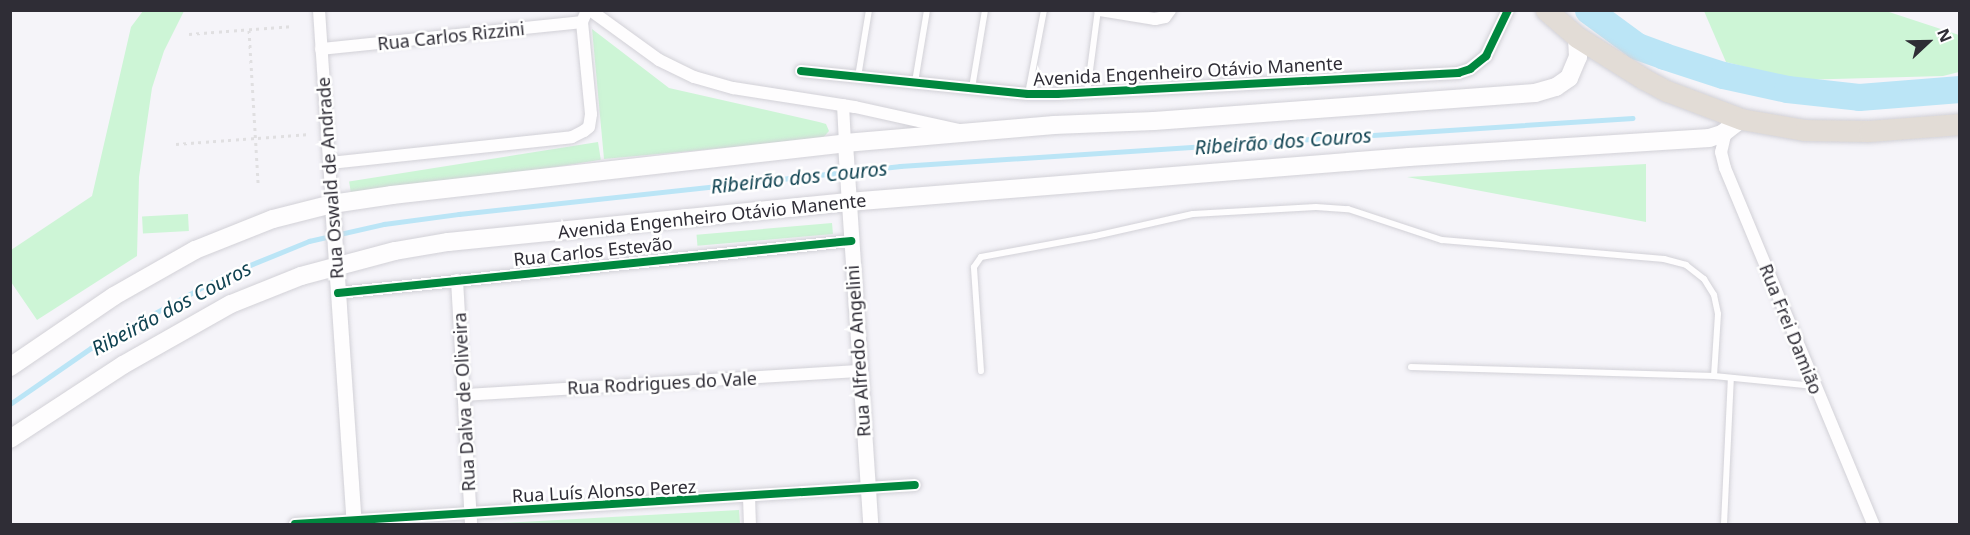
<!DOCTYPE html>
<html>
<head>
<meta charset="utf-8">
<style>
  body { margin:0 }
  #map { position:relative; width:1970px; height:535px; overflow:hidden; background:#f5f4f9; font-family:"Noto Sans",sans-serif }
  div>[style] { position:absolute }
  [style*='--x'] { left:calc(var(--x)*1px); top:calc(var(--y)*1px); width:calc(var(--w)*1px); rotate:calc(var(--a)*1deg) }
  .green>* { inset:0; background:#cdf5d6; transform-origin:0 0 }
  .stream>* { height:4.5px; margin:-2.25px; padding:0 2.25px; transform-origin:2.25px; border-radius:2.25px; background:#bbe5f6 }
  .river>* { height:27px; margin:-13.5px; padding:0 13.5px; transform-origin:13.5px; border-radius:13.5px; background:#bbe5f6 }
  .path>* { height:3px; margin-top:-1.5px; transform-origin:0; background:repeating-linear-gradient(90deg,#e0dfe1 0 3px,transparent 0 7.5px) }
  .roads { filter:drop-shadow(0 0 2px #d2d1d7) drop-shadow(0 0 2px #d2d1d7) }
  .service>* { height:6px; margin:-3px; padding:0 3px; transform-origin:3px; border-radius:3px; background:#fefdfe }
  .minor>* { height:12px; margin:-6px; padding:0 6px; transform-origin:6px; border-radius:6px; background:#fefdfe }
  .tertiary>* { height:15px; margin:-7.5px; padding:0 7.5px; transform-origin:7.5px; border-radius:7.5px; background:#fefdfe }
  .secondary>* { height:18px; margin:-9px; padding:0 9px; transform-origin:9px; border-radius:9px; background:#fefdfe }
  .trunk>* { height:21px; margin:-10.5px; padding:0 10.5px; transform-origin:10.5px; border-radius:10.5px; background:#e2dcd6 }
  .cycleway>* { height:8px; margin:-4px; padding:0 4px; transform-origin:4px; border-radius:4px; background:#00873e }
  span { translate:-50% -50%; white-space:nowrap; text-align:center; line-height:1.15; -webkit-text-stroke:5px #fff; paint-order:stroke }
  .street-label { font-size:18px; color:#2f2d36 }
  .water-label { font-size:20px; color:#0f4251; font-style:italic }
  .frame { position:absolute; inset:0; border:12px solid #2f2d36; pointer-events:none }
  .north { position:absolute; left:1898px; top:12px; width:60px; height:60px; -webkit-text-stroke:4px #fff; paint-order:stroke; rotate:68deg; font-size:16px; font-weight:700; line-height:24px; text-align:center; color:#2f2d36 }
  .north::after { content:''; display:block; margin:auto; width:21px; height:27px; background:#2f2d36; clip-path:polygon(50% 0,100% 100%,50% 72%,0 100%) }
</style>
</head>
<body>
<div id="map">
  <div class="green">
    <div style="clip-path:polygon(143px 11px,184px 11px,164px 51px,152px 88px,139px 177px,137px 256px,37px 320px,11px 282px,11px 250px,92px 196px,131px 27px)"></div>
    <div style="clip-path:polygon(1704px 11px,1886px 11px,1959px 35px,1959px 72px,1943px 76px,1797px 80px,1726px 62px)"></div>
    <div style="clip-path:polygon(592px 29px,669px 88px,819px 122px,826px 124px,829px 131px,822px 139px,604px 159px)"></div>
    <div style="left:598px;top:142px;width:18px;height:252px;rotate:81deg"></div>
    <div style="clip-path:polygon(1646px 164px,1646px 222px,1407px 177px)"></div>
    <div style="left:188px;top:214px;width:17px;height:46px;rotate:87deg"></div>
    <div style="left:832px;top:223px;width:11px;height:136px;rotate:85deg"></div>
    <div style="clip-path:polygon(739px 510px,740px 524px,483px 524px)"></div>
  </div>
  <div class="stream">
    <div style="--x:10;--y:404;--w:98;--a:-34.7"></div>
    <div style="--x:91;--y:348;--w:150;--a:-28.6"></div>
    <div style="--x:223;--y:276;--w:93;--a:-22.1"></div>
    <div style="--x:309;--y:241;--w:77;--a:-12.8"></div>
    <div style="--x:384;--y:224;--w:76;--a:-7.6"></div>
    <div style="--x:459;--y:214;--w:444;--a:-6.2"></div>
    <div style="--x:900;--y:166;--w:734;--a:-3.75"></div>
  </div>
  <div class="river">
    <div style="--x:1588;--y:10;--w:61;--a:36.3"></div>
    <div style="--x:1637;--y:46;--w:29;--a:20"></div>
    <div style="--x:1664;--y:56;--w:62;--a:17.9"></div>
    <div style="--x:1723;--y:75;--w:66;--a:12.3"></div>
    <div style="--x:1787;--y:89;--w:72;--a:6.3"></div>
    <div style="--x:1859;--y:97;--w:101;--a:-4.5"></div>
  </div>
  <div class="path">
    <div style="--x:249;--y:30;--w:153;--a:86.6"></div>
    <div style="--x:189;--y:34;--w:105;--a:-4.4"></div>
    <div style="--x:176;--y:144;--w:134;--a:-4.3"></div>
  </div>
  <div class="roads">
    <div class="service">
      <div style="--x:858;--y:77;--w:68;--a:-80.7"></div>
      <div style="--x:915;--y:82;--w:73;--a:-80.5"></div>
      <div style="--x:972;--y:88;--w:79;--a:-80.5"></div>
      <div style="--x:1087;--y:93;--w:84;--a:-82.5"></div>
      <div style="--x:1028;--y:94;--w:86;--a:-79.2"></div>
      <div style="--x:1411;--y:367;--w:303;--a:1.7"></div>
      <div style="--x:1714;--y:376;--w:101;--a:5.7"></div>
      <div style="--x:981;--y:371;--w:104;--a:-93.9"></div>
      <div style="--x:974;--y:267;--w:12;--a:-55"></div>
      <div style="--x:981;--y:257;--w:116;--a:-10.4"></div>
      <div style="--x:1095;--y:236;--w:100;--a:-12.7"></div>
      <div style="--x:1193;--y:214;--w:123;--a:-3.3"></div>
      <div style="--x:1316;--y:207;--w:32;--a:4"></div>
      <div style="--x:1348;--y:209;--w:99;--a:18.3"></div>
      <div style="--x:1442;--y:240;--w:223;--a:4.9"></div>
      <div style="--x:1664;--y:259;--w:23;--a:15"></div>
      <div style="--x:1686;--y:265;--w:23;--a:38"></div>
      <div style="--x:1704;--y:279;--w:19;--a:58"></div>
      <div style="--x:1714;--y:295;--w:19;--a:78"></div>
      <div style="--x:1718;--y:314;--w:62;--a:93.7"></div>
      <div style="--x:1724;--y:524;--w:146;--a:-87.3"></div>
    </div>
    <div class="minor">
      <div style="--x:319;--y:10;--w:194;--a:86.2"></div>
      <div style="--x:590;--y:10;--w:85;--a:35.9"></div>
      <div style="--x:659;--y:60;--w:39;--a:26"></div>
      <div style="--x:694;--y:77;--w:41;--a:15.8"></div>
      <div style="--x:733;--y:88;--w:123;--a:8.9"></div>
      <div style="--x:855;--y:107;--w:107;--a:12.5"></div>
      <div style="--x:1100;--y:10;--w:56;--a:9.3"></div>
      <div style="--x:1155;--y:19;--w:10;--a:-11"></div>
      <div style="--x:1165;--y:17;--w:9;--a:-54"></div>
      <div style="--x:321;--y:49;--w:262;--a:-5.9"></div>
      <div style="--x:801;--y:71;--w:228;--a:5.8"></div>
      <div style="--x:1028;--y:94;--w:29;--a:0"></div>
      <div style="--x:1057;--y:94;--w:402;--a:-3"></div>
      <div style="--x:1458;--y:73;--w:13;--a:-18"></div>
      <div style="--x:1470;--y:69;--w:21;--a:-39"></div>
      <div style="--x:1486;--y:56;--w:51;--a:-64.4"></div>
      <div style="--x:843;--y:105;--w:38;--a:87"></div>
      <div style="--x:1726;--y:131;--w:22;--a:103"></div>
      <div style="--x:1721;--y:152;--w:16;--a:76"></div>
      <div style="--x:1725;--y:168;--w:386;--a:67.4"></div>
      <div style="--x:330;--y:163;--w:243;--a:-6.1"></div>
      <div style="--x:572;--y:137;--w:13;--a:-27"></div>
      <div style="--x:584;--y:131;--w:6;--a:-39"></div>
      <div style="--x:589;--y:127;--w:13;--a:-81"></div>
      <div style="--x:591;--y:114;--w:92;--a:-95.6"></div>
      <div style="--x:582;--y:22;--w:13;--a:-67"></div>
      <div style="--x:457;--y:280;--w:244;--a:86.7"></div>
      <div style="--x:338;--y:293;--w:516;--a:-5.79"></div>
      <div style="--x:464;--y:395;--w:397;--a:-3.5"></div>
      <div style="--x:749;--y:497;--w:27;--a:88"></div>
      <div style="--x:295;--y:524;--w:621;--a:-3.6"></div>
    </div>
    <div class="tertiary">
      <div style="--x:845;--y:143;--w:382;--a:86.2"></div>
      <div style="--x:332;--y:204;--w:321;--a:86.1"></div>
    </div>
    <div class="secondary">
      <div style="--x:10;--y:367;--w:126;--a:-34.3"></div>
      <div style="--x:114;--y:296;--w:93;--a:-29.6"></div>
      <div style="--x:195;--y:250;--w:84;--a:-21.7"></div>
      <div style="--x:273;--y:219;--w:61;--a:-14.3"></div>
      <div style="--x:332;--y:204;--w:61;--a:-8.5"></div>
      <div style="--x:392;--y:195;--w:456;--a:-6.5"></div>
      <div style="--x:845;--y:143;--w:210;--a:-4.9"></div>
      <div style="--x:1054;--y:125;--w:100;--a:-2.3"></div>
      <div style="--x:1154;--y:121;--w:382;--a:-4.2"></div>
      <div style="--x:1535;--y:93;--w:22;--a:-16"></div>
      <div style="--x:1556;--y:87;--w:16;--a:-35"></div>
      <div style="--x:1569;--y:78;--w:23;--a:-67"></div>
      <div style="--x:1578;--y:57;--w:20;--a:-93"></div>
      <div style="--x:10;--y:439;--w:135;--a:-33.2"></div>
      <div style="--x:123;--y:365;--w:124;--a:-29.5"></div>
      <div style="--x:231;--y:304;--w:75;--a:-21.8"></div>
      <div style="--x:301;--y:276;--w:97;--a:-14.9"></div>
      <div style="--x:395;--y:251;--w:54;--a:-9.6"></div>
      <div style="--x:448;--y:242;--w:402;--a:-5.7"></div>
      <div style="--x:848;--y:202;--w:563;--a:-4.59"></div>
      <div style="--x:1409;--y:157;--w:301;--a:-3.6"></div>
      <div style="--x:1709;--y:138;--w:14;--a:-17"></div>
      <div style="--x:1722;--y:134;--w:24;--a:-38"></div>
    </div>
    <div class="trunk">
      <div style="--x:1546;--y:10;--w:41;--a:41.1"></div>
      <div style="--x:1577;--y:37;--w:79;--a:32.1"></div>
      <div style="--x:1644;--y:79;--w:26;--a:28"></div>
      <div style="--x:1667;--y:91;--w:79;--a:20.7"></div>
      <div style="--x:1741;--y:119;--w:65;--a:9.8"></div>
      <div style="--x:1805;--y:130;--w:64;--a:0.9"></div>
      <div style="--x:1869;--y:131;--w:91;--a:-4.4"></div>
    </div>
  </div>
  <div class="cycleway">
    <div style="--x:801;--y:71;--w:228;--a:5.8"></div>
    <div style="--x:1028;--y:94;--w:29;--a:0"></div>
    <div style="--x:1057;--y:94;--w:402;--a:-3"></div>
    <div style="--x:1458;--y:73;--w:13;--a:-18"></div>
    <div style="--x:1470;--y:69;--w:21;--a:-39"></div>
    <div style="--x:1486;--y:56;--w:51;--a:-64.4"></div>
    <div style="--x:338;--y:293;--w:516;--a:-5.79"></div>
    <div style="--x:295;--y:524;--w:621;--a:-3.6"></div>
  </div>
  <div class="street-label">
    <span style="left:451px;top:36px;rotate:-6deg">Rua Carlos Rizzini</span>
    <span style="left:1188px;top:71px;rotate:-3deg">Avenida Engenheiro Otávio Manente</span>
    <span style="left:330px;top:178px;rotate:-94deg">Rua Oswald de Andrade</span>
    <span style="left:712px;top:216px;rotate:-6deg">Avenida Engenheiro Otávio Manente</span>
    <span style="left:593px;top:251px;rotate:-6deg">Rua Carlos Estevão</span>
    <span style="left:1791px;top:329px;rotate:68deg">Rua Frei Damião</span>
    <span style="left:858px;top:351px;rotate:-94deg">Rua Alfredo Angelini</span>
    <span style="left:662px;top:383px;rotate:-3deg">Rua Rodrigues do Vale</span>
    <span style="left:464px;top:402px;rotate:-93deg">Rua Dalva de Oliveira</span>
    <span style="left:604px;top:491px;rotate:-3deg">Rua Luís Alonso Perez</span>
  </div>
  <div class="water-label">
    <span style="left:1283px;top:141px;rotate:-4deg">Ribeirão dos Couros</span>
    <span style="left:799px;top:177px;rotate:-6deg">Ribeirão dos Couros</span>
    <span style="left:171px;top:308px;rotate:-28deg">Ribeirão dos Couros</span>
  </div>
  <div class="frame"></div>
  <div class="north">N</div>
</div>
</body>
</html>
